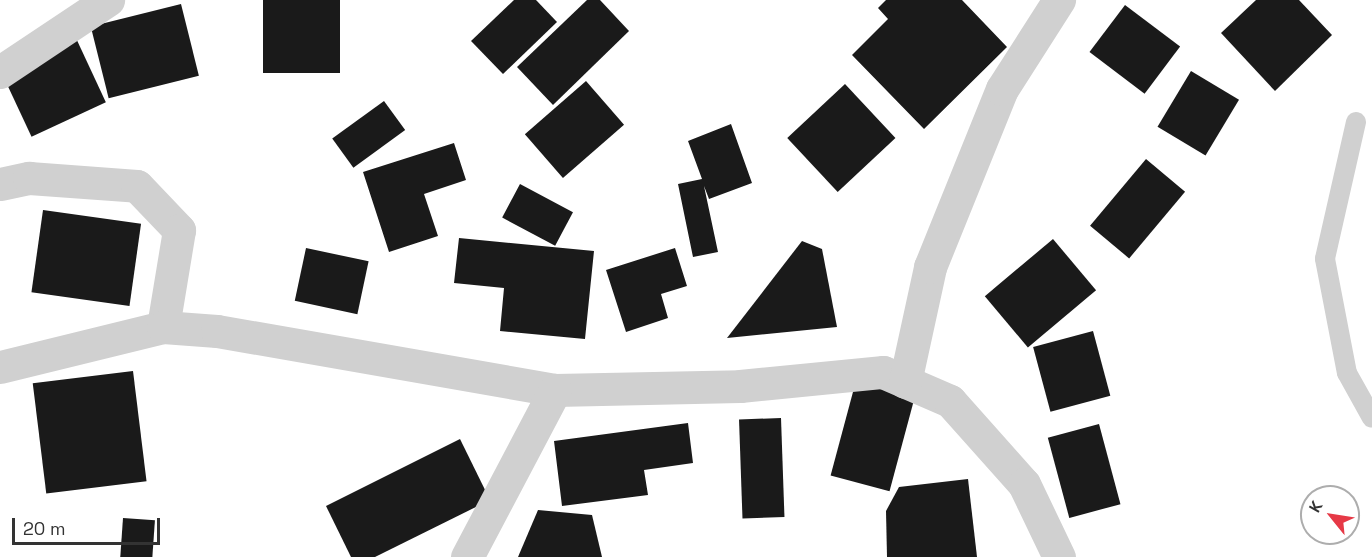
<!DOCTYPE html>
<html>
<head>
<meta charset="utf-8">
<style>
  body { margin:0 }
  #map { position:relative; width:1372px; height:557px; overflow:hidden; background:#fff; font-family:"Space Grotesk",sans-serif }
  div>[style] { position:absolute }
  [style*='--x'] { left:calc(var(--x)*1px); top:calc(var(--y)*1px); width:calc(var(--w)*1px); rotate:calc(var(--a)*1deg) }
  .building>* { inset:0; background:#1a1a1a; transform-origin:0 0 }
  .lane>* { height:20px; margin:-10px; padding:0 10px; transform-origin:10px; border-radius:10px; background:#d0d0d0 }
  .street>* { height:33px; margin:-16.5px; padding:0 16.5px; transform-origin:16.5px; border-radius:16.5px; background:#d0d0d0 }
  span { translate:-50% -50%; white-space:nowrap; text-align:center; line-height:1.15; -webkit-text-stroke:6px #fff; paint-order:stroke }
  .north { position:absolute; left:1300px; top:485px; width:60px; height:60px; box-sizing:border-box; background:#fff; border:2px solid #adadad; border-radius:50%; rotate:300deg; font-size:16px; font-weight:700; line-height:24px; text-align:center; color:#333 }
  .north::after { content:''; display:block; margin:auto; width:21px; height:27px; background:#e63946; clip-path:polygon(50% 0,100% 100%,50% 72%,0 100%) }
  .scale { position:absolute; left:12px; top:518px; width:148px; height:27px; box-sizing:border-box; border:3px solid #333; border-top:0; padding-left:8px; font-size:18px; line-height:21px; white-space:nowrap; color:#333; -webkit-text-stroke:4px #fff; paint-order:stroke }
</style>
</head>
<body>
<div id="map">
  <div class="building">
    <div style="left:263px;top:0;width:77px;height:73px"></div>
    <div style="clip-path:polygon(514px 0,536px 0,557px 22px,503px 74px,471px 41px)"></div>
    <div style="clip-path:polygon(587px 0,600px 0,629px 31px,553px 105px,517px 67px)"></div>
    <div style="clip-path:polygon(886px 0,962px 0,1007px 47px,924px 129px,852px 55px,888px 19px,878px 8px)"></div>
    <div style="clip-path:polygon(1256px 0,1299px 0,1332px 35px,1275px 91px,1221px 33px)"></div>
    <div style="left:181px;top:4px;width:74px;height:93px;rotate:76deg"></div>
    <div style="left:1125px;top:5px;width:69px;height:59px;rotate:37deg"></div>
    <div style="left:75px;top:36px;width:73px;height:82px;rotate:65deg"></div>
    <div style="left:1191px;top:71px;width:56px;height:65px;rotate:31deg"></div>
    <div style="left:586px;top:81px;width:58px;height:81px;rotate:49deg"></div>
    <div style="left:845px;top:84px;width:74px;height:79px;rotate:47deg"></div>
    <div style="left:384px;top:101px;width:36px;height:64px;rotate:54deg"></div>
    <div style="clip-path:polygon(731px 124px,752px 183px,709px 199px,704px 186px,718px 252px,693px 257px,678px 184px,702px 179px,688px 141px)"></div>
    <div style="clip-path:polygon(454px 143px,466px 180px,424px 194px,438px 236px,389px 252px,363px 172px)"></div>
    <div style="left:1146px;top:159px;width:51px;height:87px;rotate:40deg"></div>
    <div style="left:520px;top:184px;width:60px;height:38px;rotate:28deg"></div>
    <div style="left:43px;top:210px;width:99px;height:83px;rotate:8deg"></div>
    <div style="clip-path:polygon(459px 238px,594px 251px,585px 339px,500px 331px,504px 288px,454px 283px)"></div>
    <div style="left:1053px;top:239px;width:67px;height:89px;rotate:50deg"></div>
    <div style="clip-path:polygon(802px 241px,822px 249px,837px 327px,727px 338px)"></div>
    <div style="left:306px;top:248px;width:64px;height:54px;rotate:12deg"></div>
    <div style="clip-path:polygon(675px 248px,687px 286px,661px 294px,668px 318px,626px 332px,606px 270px)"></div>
    <div style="left:1093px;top:331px;width:67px;height:62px;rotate:75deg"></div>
    <div style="left:133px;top:371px;width:111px;height:101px;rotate:83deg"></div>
    <div style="left:857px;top:377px;width:61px;height:102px;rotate:15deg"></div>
    <div style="left:781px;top:418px;width:99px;height:42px;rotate:88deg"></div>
    <div style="clip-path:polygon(688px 423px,693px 463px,644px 470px,648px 495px,562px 506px,554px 441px)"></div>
    <div style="left:1099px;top:424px;width:83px;height:53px;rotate:75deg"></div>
    <div style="clip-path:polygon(460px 439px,490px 500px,375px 557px,351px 557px,326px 506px)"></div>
    <div style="clip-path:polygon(968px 479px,977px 557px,887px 557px,886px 511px,899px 487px)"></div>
    <div style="clip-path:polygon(538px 510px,592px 515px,602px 557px,518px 557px)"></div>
    <div style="left:123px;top:518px;width:32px;height:39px;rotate:4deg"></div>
  </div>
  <div class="lane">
    <div style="--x:1356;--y:122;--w:140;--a:102.8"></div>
    <div style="--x:1325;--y:259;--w:116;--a:79.1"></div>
    <div style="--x:1347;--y:373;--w:51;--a:60.9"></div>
  </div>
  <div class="street">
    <div style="--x:0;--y:72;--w:130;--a:-33.7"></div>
    <div style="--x:0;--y:184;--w:30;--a:-12"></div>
    <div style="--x:29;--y:178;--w:108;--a:4.2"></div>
    <div style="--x:137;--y:186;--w:61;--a:46.3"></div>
    <div style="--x:179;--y:230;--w:98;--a:99.4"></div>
    <div style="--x:0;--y:367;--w:168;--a:-13.8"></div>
    <div style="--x:163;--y:327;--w:54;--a:4.2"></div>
    <div style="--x:217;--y:331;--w:343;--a:9.9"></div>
    <div style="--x:555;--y:390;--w:185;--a:-1.2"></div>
    <div style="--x:740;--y:386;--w:144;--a:-5.6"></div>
    <div style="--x:883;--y:372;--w:73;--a:23.4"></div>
    <div style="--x:950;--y:401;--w:111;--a:48.3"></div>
    <div style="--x:1024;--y:484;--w:81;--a:64.4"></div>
    <div style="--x:905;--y:382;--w:118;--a:-77.7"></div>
    <div style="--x:930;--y:267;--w:192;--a:-68"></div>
    <div style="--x:1002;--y:89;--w:106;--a:-57.4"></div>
    <div style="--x:467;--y:557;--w:189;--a:-62.2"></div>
  </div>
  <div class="north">K</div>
  <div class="scale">20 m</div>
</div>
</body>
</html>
